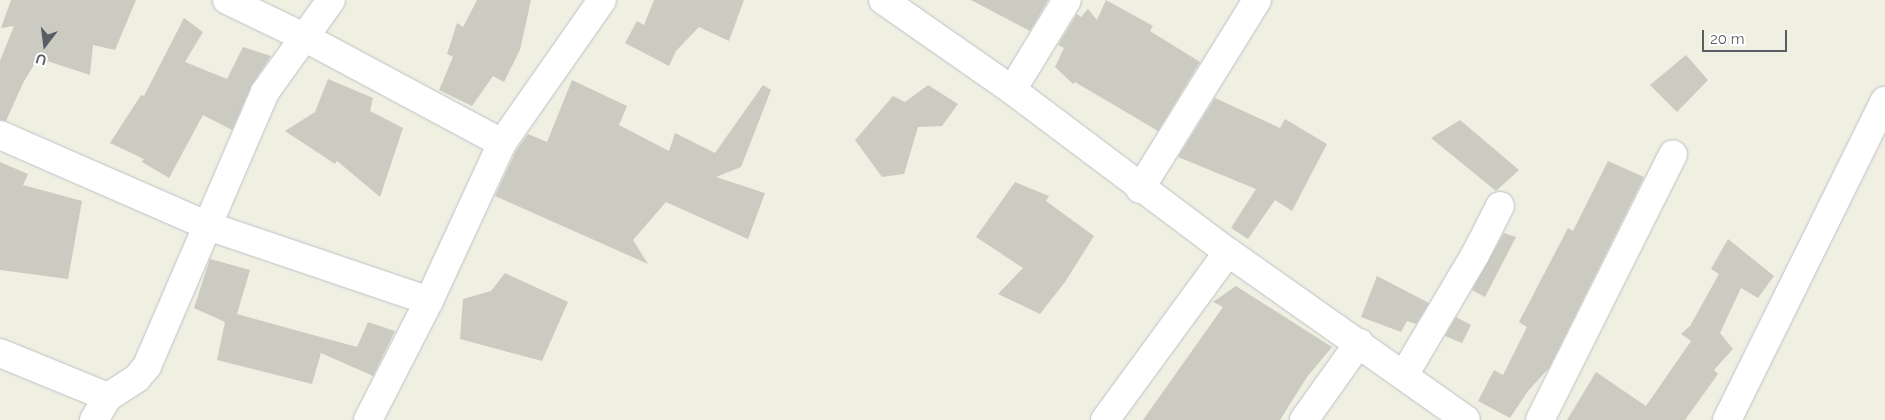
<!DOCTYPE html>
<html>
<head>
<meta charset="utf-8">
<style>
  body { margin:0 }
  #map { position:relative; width:1885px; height:420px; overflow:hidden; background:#efefe2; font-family:Raleway,sans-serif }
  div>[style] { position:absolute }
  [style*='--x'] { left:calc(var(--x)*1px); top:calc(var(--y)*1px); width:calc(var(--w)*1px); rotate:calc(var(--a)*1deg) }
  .building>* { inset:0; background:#cccbc1 }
  .roads { filter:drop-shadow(0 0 1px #bfc0c7) drop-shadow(0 0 1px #bfc0c7) }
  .street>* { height:28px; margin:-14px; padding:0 14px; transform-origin:14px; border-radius:14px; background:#fff }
  .secondary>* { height:28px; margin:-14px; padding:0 14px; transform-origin:14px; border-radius:14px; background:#fff }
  span { translate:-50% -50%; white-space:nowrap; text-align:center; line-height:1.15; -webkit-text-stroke:4px #fff; paint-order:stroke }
  .north { position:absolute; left:20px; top:20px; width:50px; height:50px; -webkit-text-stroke:4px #fff; paint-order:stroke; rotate:195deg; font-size:14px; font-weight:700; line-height:20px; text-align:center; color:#5b5d65 }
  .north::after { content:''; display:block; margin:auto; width:18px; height:22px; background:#5b5d65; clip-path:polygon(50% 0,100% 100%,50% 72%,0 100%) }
  .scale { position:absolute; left:1702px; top:30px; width:85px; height:22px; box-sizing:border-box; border:2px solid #5b5d65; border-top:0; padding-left:6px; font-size:15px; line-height:18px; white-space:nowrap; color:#5b5d65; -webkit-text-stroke:4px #fff; paint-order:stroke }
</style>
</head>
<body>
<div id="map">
  <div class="building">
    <div style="clip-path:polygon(11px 0,136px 0,115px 50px,93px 45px,90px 75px,38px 58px,23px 83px,6px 121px,0 120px,0 61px,14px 26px,1px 28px)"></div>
    <div style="clip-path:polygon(477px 0,531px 0,520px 50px,504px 82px,493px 76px,472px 106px,439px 90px,453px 57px,447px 54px,457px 23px,463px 27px)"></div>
    <div style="clip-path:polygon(654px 0,744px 0,729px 41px,699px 27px,676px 51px,669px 66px,625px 43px,637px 21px,644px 25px)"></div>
    <div style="clip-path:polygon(971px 0,1048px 0,1030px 31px)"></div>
    <div style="clip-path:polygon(1106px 0,1153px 26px,1150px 31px,1200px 62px,1158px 131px,1075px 82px,1073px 84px,1055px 67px,1064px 48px,1058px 45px,1077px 14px,1081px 17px,1088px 9px,1097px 20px)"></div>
    <div style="clip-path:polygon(184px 18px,203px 32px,185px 62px,227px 79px,243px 47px,271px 56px,251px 86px,232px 130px,203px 115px,169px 178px,142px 162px,144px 159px,110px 143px,141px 95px,144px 96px)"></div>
    <div style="clip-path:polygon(1686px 55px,1708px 80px,1677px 112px,1650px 85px)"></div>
    <div style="clip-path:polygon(328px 79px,373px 98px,370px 111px,403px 128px,380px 197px,337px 161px,335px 164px,285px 131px,315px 112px)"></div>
    <div style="clip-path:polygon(572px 80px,627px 106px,619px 125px,669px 151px,675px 133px,715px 153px,763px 85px,771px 90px,741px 167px,716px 177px,765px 193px,748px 239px,666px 202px,633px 240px,648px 264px,495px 196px,516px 151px,528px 134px,547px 142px)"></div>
    <div style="clip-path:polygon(928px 85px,958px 104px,942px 126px,918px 127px,904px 174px,882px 177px,855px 140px,893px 96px,905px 102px)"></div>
    <div style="clip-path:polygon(1215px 98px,1280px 128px,1285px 119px,1327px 144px,1292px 211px,1275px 200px,1248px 239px,1231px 228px,1256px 189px,1178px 157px)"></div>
    <div style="clip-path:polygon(1460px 120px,1519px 170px,1496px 191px,1431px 138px)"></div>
    <div style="clip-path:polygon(1608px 161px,1644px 177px,1549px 368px,1528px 391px,1510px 418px,1478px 401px,1494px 370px,1503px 375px,1527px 327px,1519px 322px,1568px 228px,1573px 231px)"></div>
    <div style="clip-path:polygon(0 162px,28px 174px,23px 185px,82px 201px,68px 279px,0 270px)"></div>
    <div style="clip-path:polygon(1015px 182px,1049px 196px,1046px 201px,1094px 236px,1065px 282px,1040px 314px,998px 294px,1023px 268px,976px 237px)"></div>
    <div style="clip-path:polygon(1504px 233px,1516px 237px,1485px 297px,1472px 290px)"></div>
    <div style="clip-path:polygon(1728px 239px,1774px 276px,1758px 298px,1741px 288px,1720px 333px,1733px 349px,1714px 370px,1718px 374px,1685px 420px,1567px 420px,1596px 372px,1646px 406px,1691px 341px,1681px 334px,1690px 326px,1719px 274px,1711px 269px)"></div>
    <div style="clip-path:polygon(210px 259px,250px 270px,237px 314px,357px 347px,368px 322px,395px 331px,373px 376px,321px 353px,312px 384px,217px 360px,225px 322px,194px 308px)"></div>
    <div style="clip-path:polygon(505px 273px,568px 302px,542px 361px,460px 339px,463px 299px,491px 291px)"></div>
    <div style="clip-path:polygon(1377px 276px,1429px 303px,1416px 324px,1407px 321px,1401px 332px,1361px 317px)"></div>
    <div style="clip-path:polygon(1236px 286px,1332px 347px,1307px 377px,1280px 420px,1143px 420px,1223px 307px,1213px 302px)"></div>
    <div style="clip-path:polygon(1456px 317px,1471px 325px,1462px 343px,1445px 336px)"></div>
  </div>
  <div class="roads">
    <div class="street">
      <div style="--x:227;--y:0;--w:85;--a:25.7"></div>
      <div style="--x:304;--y:37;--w:225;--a:28.2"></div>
      <div style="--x:1012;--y:90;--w:105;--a:-58.6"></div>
      <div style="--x:0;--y:135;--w:227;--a:23.6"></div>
      <div style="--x:208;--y:226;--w:233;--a:18.7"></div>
      <div style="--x:1140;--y:189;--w:222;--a:-58.2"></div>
      <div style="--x:0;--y:353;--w:117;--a:22.2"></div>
      <div style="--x:1404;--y:375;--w:139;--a:-59.4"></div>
      <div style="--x:1475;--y:255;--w:55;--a:-63"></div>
      <div style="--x:94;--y:420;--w:27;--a:-59"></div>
      <div style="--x:108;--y:397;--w:35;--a:-33"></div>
      <div style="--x:137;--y:378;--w:16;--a:-50"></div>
      <div style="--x:147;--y:366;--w:298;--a:-66.7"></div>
      <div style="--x:265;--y:92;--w:113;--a:-54.3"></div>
      <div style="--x:368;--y:420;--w:134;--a:-62.9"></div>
      <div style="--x:429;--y:301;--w:174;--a:-65.2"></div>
      <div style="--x:502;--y:143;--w:174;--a:-55"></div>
      <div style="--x:1105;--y:420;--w:208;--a:-53.8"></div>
      <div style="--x:1304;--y:420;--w:95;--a:-54.5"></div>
      <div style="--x:1540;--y:420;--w:297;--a:-63.4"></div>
      <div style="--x:1727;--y:420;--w:356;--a:-63.7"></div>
    </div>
    <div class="secondary">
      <div style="--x:883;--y:0;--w:157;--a:34.9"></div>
      <div style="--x:1012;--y:90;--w:270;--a:36.9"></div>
      <div style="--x:1228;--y:252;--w:291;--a:35.2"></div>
    </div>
  </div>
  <div class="north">U</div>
  <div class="scale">20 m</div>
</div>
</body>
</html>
